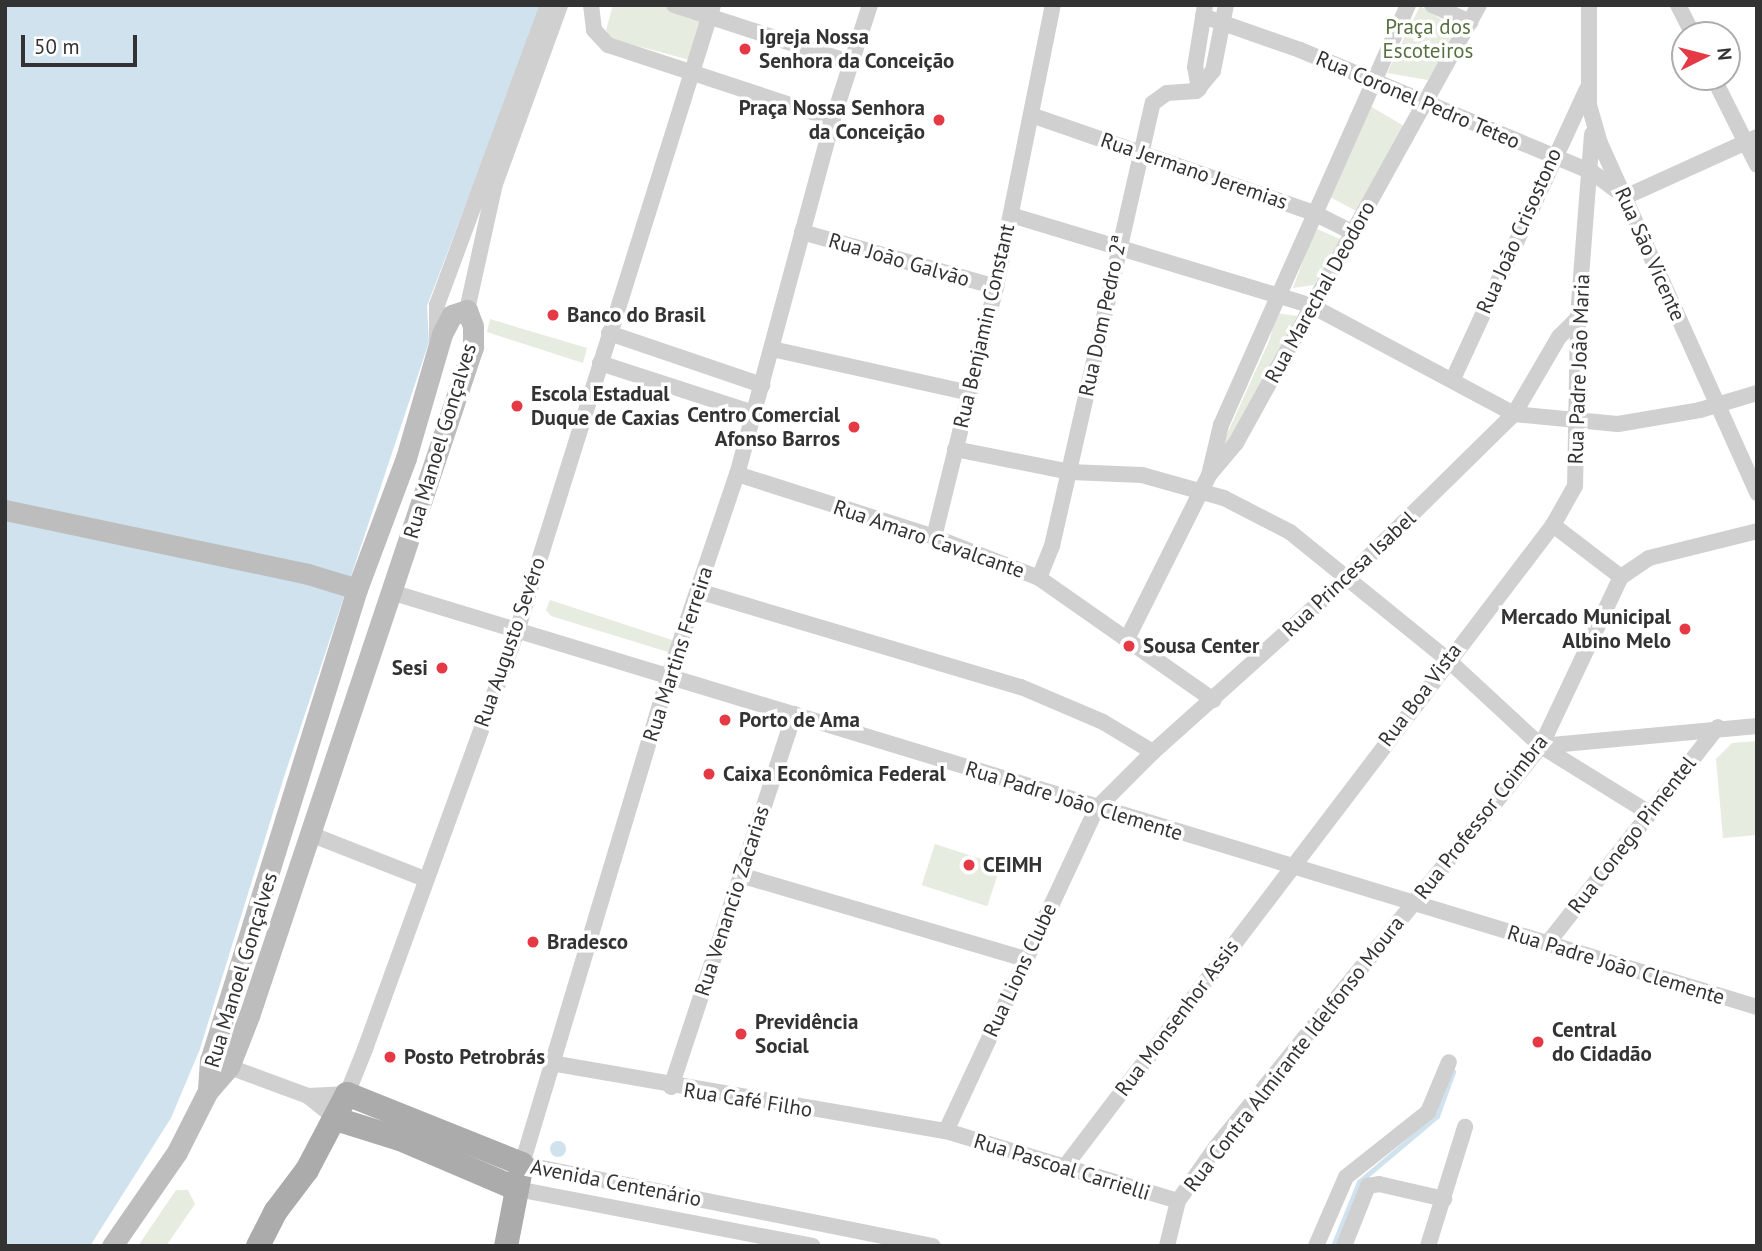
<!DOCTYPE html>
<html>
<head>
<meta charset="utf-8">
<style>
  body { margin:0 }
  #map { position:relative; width:1762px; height:1251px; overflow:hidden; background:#fff; font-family:"PT Sans",sans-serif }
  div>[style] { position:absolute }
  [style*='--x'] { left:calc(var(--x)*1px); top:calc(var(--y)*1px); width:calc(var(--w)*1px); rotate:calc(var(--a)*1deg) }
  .green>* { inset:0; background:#e6ecdf; transform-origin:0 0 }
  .water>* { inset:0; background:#cfe2ee }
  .round { border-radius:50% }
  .stream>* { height:4.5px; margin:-2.25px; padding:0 2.25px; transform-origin:2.25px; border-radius:2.25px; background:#cfe2ee }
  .street>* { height:16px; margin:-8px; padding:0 8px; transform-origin:8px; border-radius:8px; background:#d0d0d0 }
  .secondary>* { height:21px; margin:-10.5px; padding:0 10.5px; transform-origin:10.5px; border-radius:10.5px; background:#bdbdbd }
  .primary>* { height:24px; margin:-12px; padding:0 12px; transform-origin:12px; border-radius:12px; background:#ababab }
  .dots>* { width:19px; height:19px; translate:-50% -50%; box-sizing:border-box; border:4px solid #fff; border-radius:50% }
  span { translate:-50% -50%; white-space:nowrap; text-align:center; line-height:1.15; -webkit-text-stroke:7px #fff; paint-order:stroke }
  .park-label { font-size:21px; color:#56703f }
  .poi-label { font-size:21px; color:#333; font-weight:700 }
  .left { translate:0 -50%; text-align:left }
  .right { translate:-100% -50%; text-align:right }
  .street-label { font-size:21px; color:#333 }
  .frame { position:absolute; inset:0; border:7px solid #333; pointer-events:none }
  .north { position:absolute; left:1671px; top:21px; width:70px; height:70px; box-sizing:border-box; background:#fff; border:2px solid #adadad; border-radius:50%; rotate:84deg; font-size:19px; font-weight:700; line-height:28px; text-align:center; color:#333 }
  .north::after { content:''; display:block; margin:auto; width:24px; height:32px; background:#e63946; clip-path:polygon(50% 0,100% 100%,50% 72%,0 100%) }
  .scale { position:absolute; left:21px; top:35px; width:116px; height:32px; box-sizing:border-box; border:4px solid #333; border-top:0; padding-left:9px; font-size:21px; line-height:24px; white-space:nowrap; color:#333; -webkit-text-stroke:5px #fff; paint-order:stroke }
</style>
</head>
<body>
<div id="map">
  <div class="green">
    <div style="clip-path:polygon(613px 5px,662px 5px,697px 17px,701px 22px,690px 60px,611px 39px,606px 30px)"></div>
    <div style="clip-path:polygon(1420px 6px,1460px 31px,1428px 80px,1387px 73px)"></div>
    <div style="clip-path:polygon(1370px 106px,1404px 126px,1358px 212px,1330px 197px)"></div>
    <div style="clip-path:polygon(1315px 228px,1340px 239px,1314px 285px,1293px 288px)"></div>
    <div style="clip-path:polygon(1276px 313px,1297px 316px,1234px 438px,1213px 465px,1270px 339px)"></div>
    <div style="clip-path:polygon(490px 319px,587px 348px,583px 363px,487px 332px)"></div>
    <div style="clip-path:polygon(550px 600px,672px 640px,674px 645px,668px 652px,551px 616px,546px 610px)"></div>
    <div style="clip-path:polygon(1757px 741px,1757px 835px,1723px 838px,1716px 759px,1732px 743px)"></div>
    <div style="left:935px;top:844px;width:69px;height:43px;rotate:18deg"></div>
    <div style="clip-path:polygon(176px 1190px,188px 1190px,195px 1204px,166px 1246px,138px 1246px)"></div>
  </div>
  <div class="water">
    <div style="clip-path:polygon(5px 5px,542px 5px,427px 306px,429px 342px,284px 777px,200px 1049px,171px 1118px,90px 1246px,5px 1246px)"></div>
    <div class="round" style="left:550px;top:1141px;width:16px;height:16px"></div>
  </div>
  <div class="stream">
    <div style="--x:1333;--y:1246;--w:69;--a:-67.9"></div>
    <div style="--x:1359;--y:1182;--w:102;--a:-40.2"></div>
    <div style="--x:1437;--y:1116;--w:47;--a:-70"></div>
  </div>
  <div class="street">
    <div style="--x:591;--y:5;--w:25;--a:83"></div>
    <div style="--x:594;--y:30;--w:21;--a:47"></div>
    <div style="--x:608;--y:45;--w:237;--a:18.2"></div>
    <div style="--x:674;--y:5;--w:187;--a:18"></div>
    <div style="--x:870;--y:5;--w:120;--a:108"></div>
    <div style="--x:833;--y:119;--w:368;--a:105.1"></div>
    <div style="--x:737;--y:474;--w:212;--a:108.7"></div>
    <div style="--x:669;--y:675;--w:511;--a:106.73"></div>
    <div style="--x:522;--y:1164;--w:419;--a:11.3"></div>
    <div style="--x:1432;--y:5;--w:42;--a:24.1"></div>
    <div style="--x:1589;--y:5;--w:100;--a:90"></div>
    <div style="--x:1589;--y:105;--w:40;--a:74"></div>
    <div style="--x:1600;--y:143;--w:384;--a:65.8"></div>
    <div style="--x:1678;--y:5;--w:34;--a:63"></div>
    <div style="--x:1203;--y:16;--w:103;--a:19.3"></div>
    <div style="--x:1300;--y:50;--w:316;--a:22.7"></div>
    <div style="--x:1592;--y:172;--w:41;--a:37.1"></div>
    <div style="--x:1625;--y:197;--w:145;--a:-24.4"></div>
    <div style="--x:1713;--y:77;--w:98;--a:63.4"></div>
    <div style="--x:1199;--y:89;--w:22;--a:-100"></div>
    <div style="--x:1195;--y:67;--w:63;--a:-80.8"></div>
    <div style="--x:1031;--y:115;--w:299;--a:19.1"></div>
    <div style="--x:1314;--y:213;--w:45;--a:26.6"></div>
    <div style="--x:1592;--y:134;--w:185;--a:94.4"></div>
    <div style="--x:1578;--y:318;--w:168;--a:91"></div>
    <div style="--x:1575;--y:486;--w:45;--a:119.4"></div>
    <div style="--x:1553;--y:525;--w:86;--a:37.4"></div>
    <div style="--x:1011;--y:215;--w:312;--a:16.8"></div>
    <div style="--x:1310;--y:305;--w:231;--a:28.1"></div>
    <div style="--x:1514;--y:414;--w:104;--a:5.5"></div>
    <div style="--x:1618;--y:424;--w:83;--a:-9.7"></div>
    <div style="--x:1700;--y:410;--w:59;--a:-16.6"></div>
    <div style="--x:802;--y:232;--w:202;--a:15.8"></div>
    <div style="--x:467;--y:310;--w:129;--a:-77.5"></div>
    <div style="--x:495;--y:184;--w:190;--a:-70"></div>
    <div style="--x:609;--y:333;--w:162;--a:18.8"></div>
    <div style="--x:437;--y:339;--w:34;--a:-90"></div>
    <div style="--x:437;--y:305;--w:320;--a:-69.7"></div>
    <div style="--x:772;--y:349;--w:203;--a:12.5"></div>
    <div style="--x:600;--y:363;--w:162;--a:18"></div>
    <div style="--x:1453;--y:379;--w:319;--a:-65.2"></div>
    <div style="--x:955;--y:449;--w:117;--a:11.3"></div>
    <div style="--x:1070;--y:472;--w:72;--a:2.4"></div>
    <div style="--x:1142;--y:475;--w:85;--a:15.7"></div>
    <div style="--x:1224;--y:498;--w:74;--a:27.3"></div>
    <div style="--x:1290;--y:532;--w:202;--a:39"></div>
    <div style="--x:1447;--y:659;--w:128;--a:42.8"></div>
    <div style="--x:1541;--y:746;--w:127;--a:31.8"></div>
    <div style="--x:737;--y:474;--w:207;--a:17.7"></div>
    <div style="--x:934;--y:537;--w:113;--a:21.3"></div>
    <div style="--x:1039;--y:578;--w:213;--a:35"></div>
    <div style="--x:1209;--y:475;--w:51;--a:-76.5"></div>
    <div style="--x:1221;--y:425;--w:460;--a:-66"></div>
    <div style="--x:934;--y:537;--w:258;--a:-76.1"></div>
    <div style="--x:996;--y:287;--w:288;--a:-78.6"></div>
    <div style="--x:1039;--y:578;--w:35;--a:-68"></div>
    <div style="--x:1052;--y:546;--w:454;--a:-77.2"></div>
    <div style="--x:1153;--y:103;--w:17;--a:-36"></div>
    <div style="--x:1167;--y:93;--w:29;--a:-4"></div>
    <div style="--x:1196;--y:91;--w:26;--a:-50"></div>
    <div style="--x:1213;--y:71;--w:67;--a:-78.9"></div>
    <div style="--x:698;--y:591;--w:337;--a:16.6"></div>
    <div style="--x:1021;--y:687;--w:89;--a:23.1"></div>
    <div style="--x:1103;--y:722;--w:58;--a:31"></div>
    <div style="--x:391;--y:592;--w:1428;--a:16.9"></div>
    <div style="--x:1128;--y:637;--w:181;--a:-63.4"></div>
    <div style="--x:1209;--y:475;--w:42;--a:-49.8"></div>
    <div style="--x:1236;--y:443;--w:501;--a:-60.98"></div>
    <div style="--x:1541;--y:746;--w:217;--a:-5.3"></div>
    <div style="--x:310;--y:834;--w:123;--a:21.4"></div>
    <div style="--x:740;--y:875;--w:297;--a:16.4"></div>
    <div style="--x:1547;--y:944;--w:276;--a:-51.8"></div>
    <div style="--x:219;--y:1063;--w:95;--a:20.3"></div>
    <div style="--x:308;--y:1096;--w:36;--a:39"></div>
    <div style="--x:551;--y:1063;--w:401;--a:9.8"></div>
    <div style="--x:946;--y:1131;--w:242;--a:16.8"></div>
    <div style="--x:671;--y:1087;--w:393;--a:-71.7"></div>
    <div style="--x:308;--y:1096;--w:39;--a:-3"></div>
    <div style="--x:347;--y:1094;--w:48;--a:-68.2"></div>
    <div style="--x:365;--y:1049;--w:445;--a:-70"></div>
    <div style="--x:517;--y:631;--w:656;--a:-72.61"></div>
    <div style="--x:946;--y:1131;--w:355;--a:-65"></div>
    <div style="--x:1096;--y:809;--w:81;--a:-45"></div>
    <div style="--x:1153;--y:752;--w:259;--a:-41.9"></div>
    <div style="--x:1346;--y:579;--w:235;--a:-44.5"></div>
    <div style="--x:1514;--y:414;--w:89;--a:-59.7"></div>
    <div style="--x:1559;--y:337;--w:27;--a:-45"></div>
    <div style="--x:1063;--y:1169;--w:809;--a:-52.73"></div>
    <div style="--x:517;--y:1189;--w:301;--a:10.9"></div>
    <div style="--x:1167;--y:1246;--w:46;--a:-76.3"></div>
    <div style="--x:1178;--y:1201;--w:66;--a:-54.9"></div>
    <div style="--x:1216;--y:1147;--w:516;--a:-50.98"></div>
    <div style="--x:1541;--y:746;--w:187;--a:-64.7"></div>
    <div style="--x:1621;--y:577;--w:34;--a:-34"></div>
    <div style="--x:1649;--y:558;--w:111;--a:-14"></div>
    <div style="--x:1316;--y:1246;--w:75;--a:-66.5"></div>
    <div style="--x:1346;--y:1177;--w:105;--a:-38.4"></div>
    <div style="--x:1428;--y:1112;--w:54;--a:-67.2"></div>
    <div style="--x:1344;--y:1246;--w:65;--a:-68.2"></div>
    <div style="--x:1368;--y:1186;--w:11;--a:-10"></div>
    <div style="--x:1379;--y:1184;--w:67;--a:13"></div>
    <div style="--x:1428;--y:1246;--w:125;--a:-72.7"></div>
  </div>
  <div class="secondary">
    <div style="--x:5;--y:510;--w:310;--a:11.9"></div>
    <div style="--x:308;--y:574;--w:51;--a:17"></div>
    <div style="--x:112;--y:1246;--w:114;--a:-55.3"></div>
    <div style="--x:177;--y:1152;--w:68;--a:-63.1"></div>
    <div style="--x:208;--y:1091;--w:32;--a:-49"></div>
    <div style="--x:229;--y:1067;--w:55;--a:-68.6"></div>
    <div style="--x:249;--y:1016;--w:706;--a:-71.49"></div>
    <div style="--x:473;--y:347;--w:21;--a:-90"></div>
    <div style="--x:473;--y:326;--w:17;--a:-111"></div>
    <div style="--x:467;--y:310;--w:16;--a:162"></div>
    <div style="--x:452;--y:315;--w:21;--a:118"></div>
    <div style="--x:442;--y:334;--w:129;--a:106.2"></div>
    <div style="--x:406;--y:458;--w:140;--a:110.5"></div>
    <div style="--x:357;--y:589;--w:493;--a:107.3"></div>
    <div style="--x:210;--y:1060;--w:31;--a:94"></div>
  </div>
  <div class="primary">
    <div style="--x:336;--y:1119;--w:67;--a:17.4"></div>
    <div style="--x:400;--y:1139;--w:127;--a:23.1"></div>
    <div style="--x:258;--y:1246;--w:39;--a:-63"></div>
    <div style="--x:276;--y:1211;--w:51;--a:-52.9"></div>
    <div style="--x:307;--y:1170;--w:86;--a:-62.2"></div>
    <div style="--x:347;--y:1094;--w:188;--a:21.8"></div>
    <div style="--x:522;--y:1164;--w:84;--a:101"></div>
  </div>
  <div class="dots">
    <div style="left:745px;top:49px;background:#e63946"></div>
    <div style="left:939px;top:120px;background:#e63946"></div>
    <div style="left:553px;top:315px;background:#e63946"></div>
    <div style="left:517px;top:406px;background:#e63946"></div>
    <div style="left:854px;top:427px;background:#e63946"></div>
    <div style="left:1685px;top:629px;background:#e63946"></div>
    <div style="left:1129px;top:646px;background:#e63946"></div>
    <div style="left:442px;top:668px;background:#e63946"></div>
    <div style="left:725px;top:720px;background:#e63946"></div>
    <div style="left:709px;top:774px;background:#e63946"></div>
    <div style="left:969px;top:865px;background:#e63946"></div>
    <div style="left:533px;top:942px;background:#e63946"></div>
    <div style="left:741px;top:1034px;background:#e63946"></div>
    <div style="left:1538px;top:1042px;background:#e63946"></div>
    <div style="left:390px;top:1057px;background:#e63946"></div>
  </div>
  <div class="park-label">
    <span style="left:1428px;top:39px">Praça dos<br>Escoteiros</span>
  </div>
  <div class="poi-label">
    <span class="left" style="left:759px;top:49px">Igreja Nossa<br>Senhora da Conceição</span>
    <span class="right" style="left:925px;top:120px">Praça Nossa Senhora<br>da Conceição</span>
    <span class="left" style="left:567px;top:315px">Banco do Brasil</span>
    <span class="left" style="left:531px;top:406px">Escola Estadual<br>Duque de Caxias</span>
    <span class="right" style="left:840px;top:427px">Centro Comercial<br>Afonso Barros</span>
    <span class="right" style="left:1671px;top:629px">Mercado Municipal<br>Albino Melo</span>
    <span class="left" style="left:1143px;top:646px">Sousa Center</span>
    <span class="right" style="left:428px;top:668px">Sesi</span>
    <span class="left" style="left:739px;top:720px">Porto de Ama</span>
    <span class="left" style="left:723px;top:774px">Caixa Econômica Federal</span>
    <span class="left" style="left:983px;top:865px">CEIMH</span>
    <span class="left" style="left:547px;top:942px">Bradesco</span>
    <span class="left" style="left:755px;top:1034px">Previdência<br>Social</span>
    <span class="left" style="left:1552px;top:1042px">Central<br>do Cidadão</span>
    <span class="left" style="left:404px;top:1057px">Posto Petrobrás</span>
  </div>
  <div class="street-label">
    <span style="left:1418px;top:100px;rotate:23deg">Rua Coronel Pedro Teteo</span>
    <span style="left:1194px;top:171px;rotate:19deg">Rua Jermano Jeremias</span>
    <span style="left:1519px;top:231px;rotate:-66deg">Rua João Crisostono</span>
    <span style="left:1650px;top:254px;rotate:66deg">Rua São Vicente</span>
    <span style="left:899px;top:260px;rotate:16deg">Rua João Galvão</span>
    <span style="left:1320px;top:292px;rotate:-61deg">Rua Marechal Deodoro</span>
    <span style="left:1103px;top:316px;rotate:-78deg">Rua Dom Pedro 2ª</span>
    <span style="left:984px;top:326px;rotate:-77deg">Rua Benjamin Constant</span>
    <span style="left:1579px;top:369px;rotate:-88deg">Rua Padre João Maria</span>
    <span style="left:440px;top:441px;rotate:-73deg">Rua Manoel Gonçalves</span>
    <span style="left:929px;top:539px;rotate:19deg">Rua Amaro Cavalcante</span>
    <span style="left:1349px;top:574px;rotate:-43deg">Rua Princesa Isabel</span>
    <span style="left:510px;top:642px;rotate:-71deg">Rua Augusto Sevéro</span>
    <span style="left:678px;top:654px;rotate:-72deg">Rua Martins Ferreira</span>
    <span style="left:1420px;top:695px;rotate:-53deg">Rua Boa Vista</span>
    <span style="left:1074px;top:801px;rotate:17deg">Rua Padre João Clemente</span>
    <span style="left:1481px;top:817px;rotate:-52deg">Rua Professor Coimbra</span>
    <span style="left:1632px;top:835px;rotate:-52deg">Rua Conego Pimentel</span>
    <span style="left:732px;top:901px;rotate:-72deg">Rua Venancio Zacarias</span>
    <span style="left:1616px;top:965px;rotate:17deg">Rua Padre João Clemente</span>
    <span style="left:241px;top:970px;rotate:-73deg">Rua Manoel Gonçalves</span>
    <span style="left:1020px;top:970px;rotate:-65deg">Rua Lions Clube</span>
    <span style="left:1177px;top:1018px;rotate:-53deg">Rua Monsenhor Assis</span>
    <span style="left:1294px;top:1054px;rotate:-52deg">Rua Contra Almirante Idelfonso Moura</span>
    <span style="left:748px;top:1100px;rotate:9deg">Rua Café Filho</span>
    <span style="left:1062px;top:1167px;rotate:17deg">Rua Pascoal Carrielli</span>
    <span style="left:616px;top:1183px;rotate:11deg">Avenida Centenário</span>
  </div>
  <div class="frame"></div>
  <div class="north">N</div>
  <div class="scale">50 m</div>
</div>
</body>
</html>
